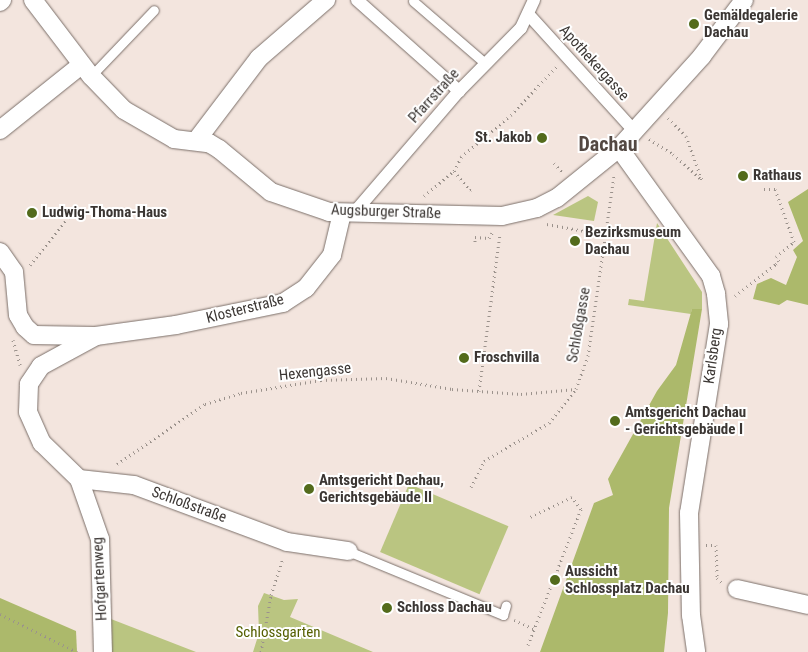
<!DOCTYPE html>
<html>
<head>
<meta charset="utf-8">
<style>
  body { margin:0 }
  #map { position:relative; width:808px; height:652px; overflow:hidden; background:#f3e5de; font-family:"Roboto Condensed",sans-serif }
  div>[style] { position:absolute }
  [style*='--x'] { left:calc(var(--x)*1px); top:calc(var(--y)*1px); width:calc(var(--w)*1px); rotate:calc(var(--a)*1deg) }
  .green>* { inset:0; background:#bac581; transform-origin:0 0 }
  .forest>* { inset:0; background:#acb96b }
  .path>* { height:3px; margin-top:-1.5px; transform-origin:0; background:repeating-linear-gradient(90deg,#9b928c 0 1px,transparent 0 5px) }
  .roads { filter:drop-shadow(0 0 1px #7b6f69) drop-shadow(0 0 1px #7b6f69) }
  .service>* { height:9px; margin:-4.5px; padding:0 4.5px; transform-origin:4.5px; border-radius:4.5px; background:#fff }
  .pedestrian>* { height:12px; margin:-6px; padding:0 6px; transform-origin:6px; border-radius:6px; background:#fff }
  .minor>* { height:18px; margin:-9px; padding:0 9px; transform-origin:9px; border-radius:9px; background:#fff }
  .dots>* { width:14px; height:14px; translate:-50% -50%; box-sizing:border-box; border:2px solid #fff; border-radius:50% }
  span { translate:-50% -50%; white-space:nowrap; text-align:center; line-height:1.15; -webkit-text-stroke:4px #fff; paint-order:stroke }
  .poi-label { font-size:15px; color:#3b3633; font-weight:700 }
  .left { translate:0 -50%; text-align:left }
  .right { translate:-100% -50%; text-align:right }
  .street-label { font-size:15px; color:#3b3633 }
  .park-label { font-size:15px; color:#555f00 }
  .district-label { font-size:20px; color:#534842; font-weight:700 }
</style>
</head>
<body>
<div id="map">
  <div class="green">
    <div style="clip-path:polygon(588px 196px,598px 202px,594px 221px,553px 215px)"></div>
    <div style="clip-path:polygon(657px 223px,702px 292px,702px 309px,692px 309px,691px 314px,628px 305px,629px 299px,644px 301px)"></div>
    <div style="left:409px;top:484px;width:108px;height:74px;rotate:23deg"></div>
    <div style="clip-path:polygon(264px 593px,284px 600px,298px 599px,290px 617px,373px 652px,253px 652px,259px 633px,258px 606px)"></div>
    <div style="clip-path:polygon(111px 619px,196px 652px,110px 652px)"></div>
  </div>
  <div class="forest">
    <div style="clip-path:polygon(808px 189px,808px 305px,787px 300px,779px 305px,753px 299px,757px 284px,771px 278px,786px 285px,797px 257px,793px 250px,803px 241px,788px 202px)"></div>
    <div style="clip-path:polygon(692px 309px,702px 309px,669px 508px,668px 613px,664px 652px,540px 652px,594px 503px,613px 495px,608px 479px,657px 391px,676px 365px)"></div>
    <div style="clip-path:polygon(0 598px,76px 631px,77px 652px,0 652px)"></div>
  </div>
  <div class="path">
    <div style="--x:668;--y:118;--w:25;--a:45"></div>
    <div style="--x:686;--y:136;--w:47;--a:70"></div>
    <div style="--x:649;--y:139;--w:28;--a:32"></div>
    <div style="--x:673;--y:154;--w:38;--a:42"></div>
    <div style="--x:554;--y:163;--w:12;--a:48"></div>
    <div style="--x:454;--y:171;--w:16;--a:-63"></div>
    <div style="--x:461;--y:157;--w:65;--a:-40"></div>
    <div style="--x:511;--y:115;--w:66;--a:-46.8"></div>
    <div style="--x:424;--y:196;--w:39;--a:-40"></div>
    <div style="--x:454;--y:171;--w:25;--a:50"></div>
    <div style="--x:470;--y:190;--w:4;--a:-27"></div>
    <div style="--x:547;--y:224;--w:60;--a:10.6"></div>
    <div style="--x:475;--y:242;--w:5;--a:-90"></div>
    <div style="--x:475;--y:237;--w:14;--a:4"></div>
    <div style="--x:489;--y:238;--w:6;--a:-59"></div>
    <div style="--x:30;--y:265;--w:67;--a:-51.1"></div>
    <div style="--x:735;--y:296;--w:52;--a:-38"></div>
    <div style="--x:776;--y:264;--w:4;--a:-45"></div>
    <div style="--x:779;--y:261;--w:5;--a:-127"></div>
    <div style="--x:776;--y:257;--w:23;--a:-40"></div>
    <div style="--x:794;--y:242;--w:56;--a:-109.7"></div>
    <div style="--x:775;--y:189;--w:11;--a:180"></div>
    <div style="--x:13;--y:340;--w:26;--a:74"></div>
    <div style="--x:479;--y:391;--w:158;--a:-82.4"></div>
    <div style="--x:117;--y:464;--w:107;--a:-34.3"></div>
    <div style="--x:205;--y:404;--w:38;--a:-17"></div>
    <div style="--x:241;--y:393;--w:81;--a:-9.2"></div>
    <div style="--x:321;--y:380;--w:65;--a:-1.8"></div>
    <div style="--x:386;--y:378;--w:67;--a:9.5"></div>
    <div style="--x:452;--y:389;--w:69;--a:4.1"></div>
    <div style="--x:521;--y:394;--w:55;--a:-5.2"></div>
    <div style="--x:471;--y:487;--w:29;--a:-63"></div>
    <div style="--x:484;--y:461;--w:75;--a:-30.3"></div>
    <div style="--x:549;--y:423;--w:43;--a:-51.5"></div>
    <div style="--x:576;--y:389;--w:35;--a:-70"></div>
    <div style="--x:588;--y:356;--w:182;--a:-81.8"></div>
    <div style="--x:706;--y:545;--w:10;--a:0"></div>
    <div style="--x:716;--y:545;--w:33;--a:88"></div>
    <div style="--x:717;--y:578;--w:6;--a:45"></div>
    <div style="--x:0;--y:614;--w:86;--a:26.3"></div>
    <div style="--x:514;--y:620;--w:22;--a:24"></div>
    <div style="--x:528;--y:645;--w:146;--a:-68.7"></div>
    <div style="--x:581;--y:509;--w:15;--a:-127"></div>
    <div style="--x:572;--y:497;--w:47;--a:154.5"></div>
    <div style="--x:261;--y:652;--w:58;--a:-80"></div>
    <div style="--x:271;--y:595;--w:39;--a:-72"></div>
  </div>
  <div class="roads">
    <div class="service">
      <div style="--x:413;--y:1;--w:96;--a:40.8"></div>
      <div style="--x:91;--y:76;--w:91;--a:-46.3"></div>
      <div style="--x:348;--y:551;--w:168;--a:22.4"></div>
      <div style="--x:503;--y:615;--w:10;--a:-73"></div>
    </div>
    <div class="pedestrian">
      <div style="--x:357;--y:0;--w:137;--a:41.7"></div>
      <div style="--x:529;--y:15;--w:158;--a:47.8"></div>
      <div style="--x:354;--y:213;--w:161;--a:-49.3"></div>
      <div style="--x:459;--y:91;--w:88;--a:-45.5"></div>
      <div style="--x:521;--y:28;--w:31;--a:-65"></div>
    </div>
    <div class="minor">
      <div style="--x:33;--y:0;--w:96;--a:52.7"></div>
      <div style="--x:91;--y:76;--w:47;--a:45.9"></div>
      <div style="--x:124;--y:110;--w:58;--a:30.1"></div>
      <div style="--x:174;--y:139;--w:35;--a:7"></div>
      <div style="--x:209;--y:143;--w:12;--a:31"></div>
      <div style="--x:219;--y:149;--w:67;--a:39.6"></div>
      <div style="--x:271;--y:192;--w:61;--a:19"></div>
      <div style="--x:329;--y:212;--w:173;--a:1.3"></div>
      <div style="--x:502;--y:216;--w:36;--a:-13"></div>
      <div style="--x:537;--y:208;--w:22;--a:-27"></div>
      <div style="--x:557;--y:198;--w:80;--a:-38.9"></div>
      <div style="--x:619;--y:148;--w:124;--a:-47.9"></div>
      <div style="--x:702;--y:56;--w:70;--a:-53.1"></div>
      <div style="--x:0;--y:2;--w:3;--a:-45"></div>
      <div style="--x:0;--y:130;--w:104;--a:-38.7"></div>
      <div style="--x:196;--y:141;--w:104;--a:-52.8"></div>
      <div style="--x:259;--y:58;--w:89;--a:-40.9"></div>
      <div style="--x:619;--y:148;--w:158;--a:54.3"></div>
      <div style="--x:711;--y:276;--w:19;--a:74"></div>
      <div style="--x:716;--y:294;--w:30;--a:84"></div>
      <div style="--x:719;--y:324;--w:191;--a:99"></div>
      <div style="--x:689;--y:513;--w:102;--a:88.9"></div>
      <div style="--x:691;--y:615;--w:37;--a:82"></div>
      <div style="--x:342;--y:213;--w:43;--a:103.4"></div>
      <div style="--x:332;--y:255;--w:42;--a:128.2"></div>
      <div style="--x:306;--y:288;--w:27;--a:147"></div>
      <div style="--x:283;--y:303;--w:109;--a:168.4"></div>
      <div style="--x:176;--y:325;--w:81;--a:172.2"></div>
      <div style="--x:96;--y:336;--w:63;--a:151.4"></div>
      <div style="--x:41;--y:366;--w:22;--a:124"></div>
      <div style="--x:29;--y:384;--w:28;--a:92"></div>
      <div style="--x:28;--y:412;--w:34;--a:66"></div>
      <div style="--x:42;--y:443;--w:52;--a:44.2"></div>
      <div style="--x:79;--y:479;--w:55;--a:6.2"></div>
      <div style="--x:134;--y:485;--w:163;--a:20.4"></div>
      <div style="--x:287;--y:542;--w:62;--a:8.4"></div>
      <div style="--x:0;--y:252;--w:24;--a:55"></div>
      <div style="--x:14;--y:272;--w:43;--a:84.7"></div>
      <div style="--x:18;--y:315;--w:14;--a:60"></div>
      <div style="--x:25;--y:327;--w:12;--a:42"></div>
      <div style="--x:34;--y:335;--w:59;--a:1"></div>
      <div style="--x:79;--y:479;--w:64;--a:70.7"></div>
      <div style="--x:100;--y:539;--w:113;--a:88.5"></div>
      <div style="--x:737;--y:589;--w:73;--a:12.7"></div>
    </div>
  </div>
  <div class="dots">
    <div style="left:694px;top:24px;background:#536b1c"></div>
    <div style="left:542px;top:138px;background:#536b1c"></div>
    <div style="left:743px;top:176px;background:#536b1c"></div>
    <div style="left:32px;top:213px;background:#536b1c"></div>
    <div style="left:575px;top:241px;background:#536b1c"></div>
    <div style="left:464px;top:358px;background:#536b1c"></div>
    <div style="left:615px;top:421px;background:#536b1c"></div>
    <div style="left:309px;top:489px;background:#536b1c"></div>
    <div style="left:555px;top:580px;background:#536b1c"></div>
    <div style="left:387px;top:608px;background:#536b1c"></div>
  </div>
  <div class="poi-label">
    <span class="left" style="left:704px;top:24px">Gemäldegalerie<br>Dachau</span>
    <span class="right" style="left:532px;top:138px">St. Jakob</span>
    <span class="left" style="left:753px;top:176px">Rathaus</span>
    <span class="left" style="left:42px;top:213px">Ludwig-Thoma-Haus</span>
    <span class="left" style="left:585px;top:241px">Bezirksmuseum<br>Dachau</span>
    <span class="left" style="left:474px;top:358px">Froschvilla</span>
    <span class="left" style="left:625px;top:421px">Amtsgericht Dachau<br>- Gerichtsgebäude I</span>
    <span class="left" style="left:319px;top:489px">Amtsgericht Dachau,<br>Gerichtsgebäude II</span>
    <span class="left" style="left:565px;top:580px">Aussicht<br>Schlossplatz Dachau</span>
    <span class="left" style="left:397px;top:608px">Schloss Dachau</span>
  </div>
  <div class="street-label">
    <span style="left:594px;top:63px;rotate:48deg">Apothekergasse</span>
    <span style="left:434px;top:96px;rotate:-48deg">Pfarrstraße</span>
    <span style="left:386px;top:212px;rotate:2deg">Augsburger Straße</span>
    <span style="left:245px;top:309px;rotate:-14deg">Klosterstraße</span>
    <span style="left:579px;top:325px;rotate:-80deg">Schloßgasse</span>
    <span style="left:713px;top:356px;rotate:-82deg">Karlsberg</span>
    <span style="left:315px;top:372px;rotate:-6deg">Hexengasse</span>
    <span style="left:189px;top:505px;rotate:20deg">Schloßstraße</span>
    <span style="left:100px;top:579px;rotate:-93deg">Hofgartenweg</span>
  </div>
  <div class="park-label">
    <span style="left:278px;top:633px">Schlossgarten</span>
  </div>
  <div class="district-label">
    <span style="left:608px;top:144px">Dachau</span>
  </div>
</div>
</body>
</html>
